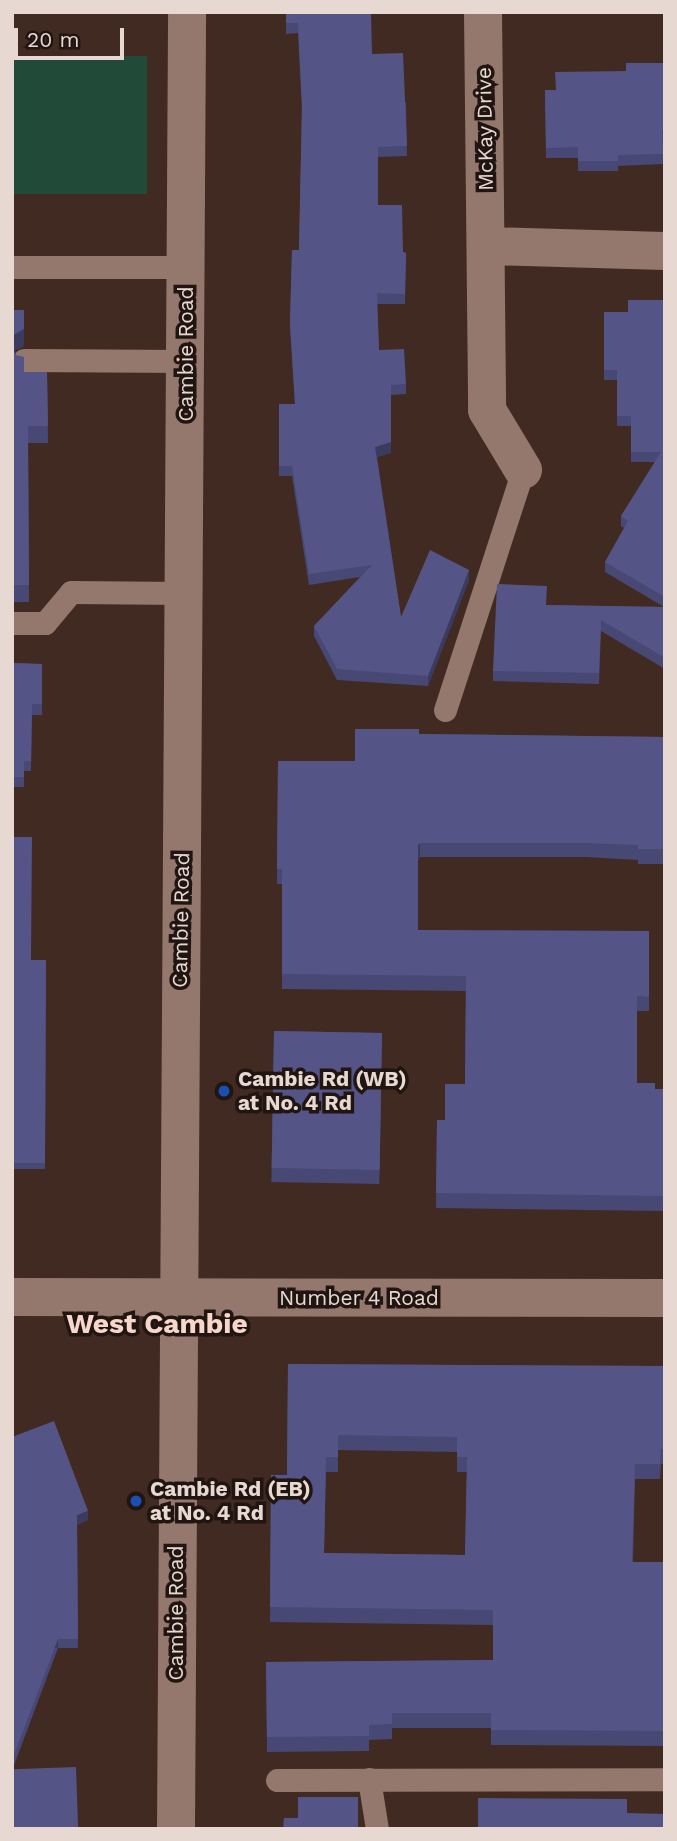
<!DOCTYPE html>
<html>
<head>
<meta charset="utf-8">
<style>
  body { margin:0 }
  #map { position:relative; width:677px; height:1841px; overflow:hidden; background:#412a21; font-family:"Work Sans",sans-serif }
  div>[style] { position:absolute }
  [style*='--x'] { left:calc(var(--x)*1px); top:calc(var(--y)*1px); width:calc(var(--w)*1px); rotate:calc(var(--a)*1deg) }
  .green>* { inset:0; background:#214a38; transform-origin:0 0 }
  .service>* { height:23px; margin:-11.5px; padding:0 11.5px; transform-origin:11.5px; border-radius:11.5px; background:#94786d }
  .minor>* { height:38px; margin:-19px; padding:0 19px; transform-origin:19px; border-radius:19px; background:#94786d }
  .secondary>* { height:38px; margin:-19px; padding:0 19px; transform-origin:19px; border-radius:19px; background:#94786d }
  .wall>* { inset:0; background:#484874; transform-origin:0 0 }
  .shaded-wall>* { inset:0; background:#3b3b5e; transform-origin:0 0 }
  .building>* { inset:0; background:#545487; transform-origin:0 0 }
  .dots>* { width:19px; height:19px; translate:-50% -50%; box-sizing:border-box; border:4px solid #201511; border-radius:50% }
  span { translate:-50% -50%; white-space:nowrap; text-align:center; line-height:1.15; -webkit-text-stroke:7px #201511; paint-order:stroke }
  .street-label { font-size:21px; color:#e8d8d2 }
  .poi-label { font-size:21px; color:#e8d8d2; font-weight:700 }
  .left { translate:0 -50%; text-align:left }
  .district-label { font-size:28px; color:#f7d7cc; font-weight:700 }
  .frame { position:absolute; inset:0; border:14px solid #e8d8d2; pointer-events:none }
  .scale { position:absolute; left:14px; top:28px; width:110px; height:32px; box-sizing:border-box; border:4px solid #e8d8d2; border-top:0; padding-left:9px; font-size:21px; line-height:24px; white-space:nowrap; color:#e8d8d2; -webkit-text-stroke:5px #201511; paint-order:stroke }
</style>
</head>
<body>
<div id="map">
  <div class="green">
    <div style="left:12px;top:56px;width:135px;height:138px"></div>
  </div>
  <div class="service">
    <div style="--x:12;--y:267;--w:174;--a:0"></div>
    <div style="--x:24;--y:360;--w:161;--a:0.4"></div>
    <div style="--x:12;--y:623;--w:33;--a:0"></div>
    <div style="--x:45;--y:623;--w:40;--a:-50"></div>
    <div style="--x:71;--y:592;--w:113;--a:0.5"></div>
    <div style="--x:445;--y:710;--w:252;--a:-72"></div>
    <div style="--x:369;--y:1779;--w:51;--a:80.9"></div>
    <div style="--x:277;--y:1780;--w:388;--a:-0.1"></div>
  </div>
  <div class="minor">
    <div style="--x:483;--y:12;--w:398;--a:89.4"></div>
    <div style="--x:487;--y:410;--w:70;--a:59"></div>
    <div style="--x:487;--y:246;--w:178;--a:1.6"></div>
  </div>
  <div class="secondary">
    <div style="--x:12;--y:1297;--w:653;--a:0.09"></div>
    <div style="--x:176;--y:1829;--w:1817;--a:-89.65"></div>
  </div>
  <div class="wall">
    <div style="clip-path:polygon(286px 12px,372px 54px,406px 103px,407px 156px,378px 157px,378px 205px,403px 252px,406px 253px,405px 304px,377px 304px,379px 350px,406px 384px,406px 394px,391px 395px,391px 453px,377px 457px,401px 617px,469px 580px,428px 686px,337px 680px,314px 636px,314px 626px,360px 577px,309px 585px,292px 476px,279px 476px,279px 404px,295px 404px,290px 330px,292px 250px,299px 250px,302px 111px,298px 33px,286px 34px)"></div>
    <div style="clip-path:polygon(665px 63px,665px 141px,663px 141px,663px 164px,618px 166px,618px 171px,578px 171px,578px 158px,546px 158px,545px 90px,555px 90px,626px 71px)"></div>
    <div style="clip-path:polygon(665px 300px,665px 669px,601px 631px,599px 684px,493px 681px,493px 671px,547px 605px,664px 607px,605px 572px,605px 562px,624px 528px,621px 526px,621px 516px,655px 462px,631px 462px,631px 426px,617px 426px,617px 380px,604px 380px,604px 312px,628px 312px)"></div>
    <div style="clip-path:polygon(12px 310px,24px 346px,14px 351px,24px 372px,47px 372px,48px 443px,28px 443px,29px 602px,12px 602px)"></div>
    <div style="clip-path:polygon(12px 663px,42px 664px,42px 715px,32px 715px,31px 771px,24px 771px,24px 787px,12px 787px)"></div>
    <div style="clip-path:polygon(419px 734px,665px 737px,665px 864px,638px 864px,638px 860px,586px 857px,420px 857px,418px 860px,418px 930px,649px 931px,649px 1011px,637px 1011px,637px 1083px,655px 1089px,665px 1089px,665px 1211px,436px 1208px,437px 1120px,445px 1120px,465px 1084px,466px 991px,282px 989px,282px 884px,277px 884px,278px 761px,355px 761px)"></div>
    <div style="clip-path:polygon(12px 837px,31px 960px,46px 960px,45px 1169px,12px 1169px)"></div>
    <div style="left:382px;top:1033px;width:151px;height:108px;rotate:91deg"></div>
    <div style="clip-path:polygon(evenodd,288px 1364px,665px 1366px,665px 1464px,661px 1464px,660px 1479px,635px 1479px,633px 1562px,665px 1562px,665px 1746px,491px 1745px,491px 1728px,392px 1728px,392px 1739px,369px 1740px,369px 1751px,267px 1752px,266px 1662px,493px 1660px,493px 1625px,270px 1622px,271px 1475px,287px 1475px,288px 1364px,338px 1450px,457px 1452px,457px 1472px,467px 1472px,465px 1555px,324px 1553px,326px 1472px,338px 1472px,338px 1450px)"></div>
    <div style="clip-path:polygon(12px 1437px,88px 1520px,77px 1525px,78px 1648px,58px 1648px,13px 1768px,12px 1829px)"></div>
  </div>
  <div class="shaded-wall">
    <div style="clip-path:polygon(24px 329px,24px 346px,12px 352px,12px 335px)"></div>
    <div style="clip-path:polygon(391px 442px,391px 453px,375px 457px,375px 447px)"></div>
    <div style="clip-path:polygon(469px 570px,469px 580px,428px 686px,428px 676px)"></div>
    <div style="clip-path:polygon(420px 843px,420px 857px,418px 860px,418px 845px)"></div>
    <div style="clip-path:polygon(88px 1511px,88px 1520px,77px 1525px,77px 1515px)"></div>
    <div style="left:58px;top:1639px;width:9px;height:129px;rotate:90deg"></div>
  </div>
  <div class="building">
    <div style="clip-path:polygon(286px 12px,371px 12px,372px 54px,403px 53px,407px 146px,378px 147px,378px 205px,402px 205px,403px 252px,406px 253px,405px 294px,377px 293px,379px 350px,404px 349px,406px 384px,391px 385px,391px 442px,375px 447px,401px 617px,430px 550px,469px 570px,428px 676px,337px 669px,314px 626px,372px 565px,309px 574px,292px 466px,279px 466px,279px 404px,295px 404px,290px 320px,292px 250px,299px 250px,302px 104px,298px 23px,286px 23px)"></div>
    <div style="clip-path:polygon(626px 63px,665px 63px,665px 130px,662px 130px,663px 154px,618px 155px,618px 161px,578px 161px,578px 147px,546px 148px,545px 90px,556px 90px,555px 72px,626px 71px)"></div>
    <div style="clip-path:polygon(628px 300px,665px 300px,665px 597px,605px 562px,628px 521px,621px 516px,661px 452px,631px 452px,631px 416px,617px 416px,617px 370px,604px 370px,604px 312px,628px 312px)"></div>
    <div style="clip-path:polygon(12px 310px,24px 310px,24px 329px,12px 336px)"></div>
    <div style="clip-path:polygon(12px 347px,16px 355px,24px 357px,24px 372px,47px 372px,48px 426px,28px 426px,29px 585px,12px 585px)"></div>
    <div style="clip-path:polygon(497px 584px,547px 586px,546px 605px,665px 607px,665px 658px,601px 620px,599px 673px,493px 671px)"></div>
    <div style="clip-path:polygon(12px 663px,42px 664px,42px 704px,32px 704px,31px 761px,24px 761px,24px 777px,12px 777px)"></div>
    <div style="clip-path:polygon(355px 729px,419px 729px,419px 734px,665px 737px,665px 849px,638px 849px,638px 845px,586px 843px,420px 843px,418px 845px,418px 930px,649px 931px,649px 997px,637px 996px,637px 1083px,655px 1083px,655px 1089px,665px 1089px,665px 1196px,436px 1193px,437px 1120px,445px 1120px,445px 1084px,465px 1084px,466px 976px,282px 974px,282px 869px,277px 869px,278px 761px,355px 761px)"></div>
    <div style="clip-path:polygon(12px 837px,32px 837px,31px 960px,46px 960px,45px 1163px,12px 1163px)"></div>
    <div style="left:382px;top:1033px;width:137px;height:108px;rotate:91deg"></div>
    <div style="clip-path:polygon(evenodd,288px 1364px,665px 1366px,665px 1449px,661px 1449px,660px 1464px,635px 1464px,632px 1562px,665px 1562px,665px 1731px,491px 1730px,491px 1713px,392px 1713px,392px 1724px,369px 1725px,369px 1736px,267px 1737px,266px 1662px,493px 1660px,493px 1610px,270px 1607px,271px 1475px,287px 1475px,288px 1364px,338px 1435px,457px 1437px,457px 1457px,467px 1457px,465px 1555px,324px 1553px,326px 1457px,338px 1457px,338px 1435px)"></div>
    <div style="clip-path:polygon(54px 1421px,88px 1511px,77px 1515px,78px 1639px,58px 1639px,12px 1760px,12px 1437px)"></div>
    <div style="left:76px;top:1767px;width:62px;height:64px;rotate:88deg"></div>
    <div style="clip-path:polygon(298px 1797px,358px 1797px,358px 1829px,283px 1829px,284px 1818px,298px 1818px)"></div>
    <div style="clip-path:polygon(478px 1798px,627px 1799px,627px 1813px,665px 1814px,665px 1829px,478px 1829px)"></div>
  </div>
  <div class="dots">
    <div style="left:224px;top:1091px;background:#1a4fb4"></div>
    <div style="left:136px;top:1501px;background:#1a4fb4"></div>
  </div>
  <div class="street-label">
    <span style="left:485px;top:129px;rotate:-91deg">McKay Drive</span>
    <span style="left:186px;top:354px;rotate:-90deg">Cambie Road</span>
    <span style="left:181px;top:920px;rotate:-89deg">Cambie Road</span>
    <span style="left:359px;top:1298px">Number 4 Road</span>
    <span style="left:176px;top:1613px;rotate:-90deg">Cambie Road</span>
  </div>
  <div class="poi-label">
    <span class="left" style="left:238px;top:1091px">Cambie Rd (WB)<br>at No. 4 Rd</span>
    <span class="left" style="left:150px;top:1501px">Cambie Rd (EB)<br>at No. 4 Rd</span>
  </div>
  <div class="district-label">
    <span style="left:157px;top:1324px">West Cambie</span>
  </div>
  <div class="frame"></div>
  <div class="scale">20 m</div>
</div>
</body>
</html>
